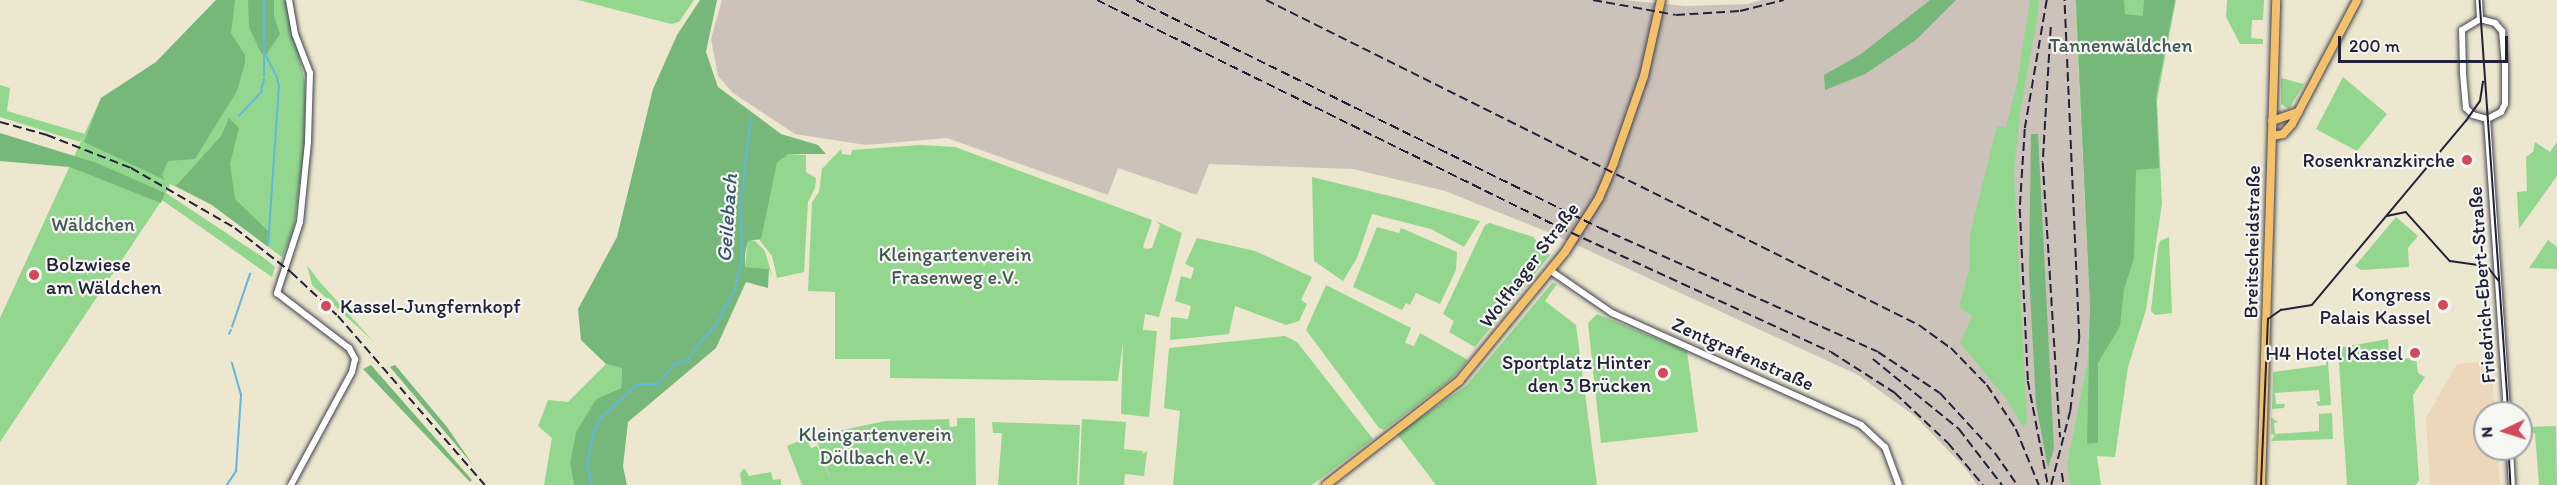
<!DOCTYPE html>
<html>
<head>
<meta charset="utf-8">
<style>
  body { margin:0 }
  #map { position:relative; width:2557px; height:485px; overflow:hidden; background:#ece7ce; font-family:Itim,sans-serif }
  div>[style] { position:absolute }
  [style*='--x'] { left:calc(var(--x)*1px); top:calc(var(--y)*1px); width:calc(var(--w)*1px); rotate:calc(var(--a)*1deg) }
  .built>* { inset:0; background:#edd7bb }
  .industrial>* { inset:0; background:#ccc2b9 }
  .green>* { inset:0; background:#93d78f }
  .forest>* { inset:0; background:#76b87a }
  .stream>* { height:1.5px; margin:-0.75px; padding:0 0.75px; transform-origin:0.75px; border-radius:0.75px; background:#61b7dd }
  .roads { filter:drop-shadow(0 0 2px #404051) drop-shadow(0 0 2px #404051) }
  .minor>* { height:6px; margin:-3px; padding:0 3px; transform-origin:3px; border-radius:3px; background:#fff }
  .major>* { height:8px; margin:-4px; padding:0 4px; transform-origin:4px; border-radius:4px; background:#f4c16b }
  .tram>* { height:1.5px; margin:-0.75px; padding:0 0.75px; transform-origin:0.75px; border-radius:0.75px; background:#22223b }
  .rail>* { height:1.5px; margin-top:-0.75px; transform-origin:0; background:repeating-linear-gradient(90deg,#22223b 0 9px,transparent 0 13.5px) }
  .dots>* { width:16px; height:16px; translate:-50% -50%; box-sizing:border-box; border:3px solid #f6f6f2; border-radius:50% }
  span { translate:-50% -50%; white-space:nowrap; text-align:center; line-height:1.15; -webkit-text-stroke:4.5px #f6f6f2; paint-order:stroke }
  .park-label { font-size:20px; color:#445854 }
  .poi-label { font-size:20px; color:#22223b }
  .right { translate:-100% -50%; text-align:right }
  .left { translate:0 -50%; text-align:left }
  .street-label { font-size:20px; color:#22223b }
  .water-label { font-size:21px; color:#385674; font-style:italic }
  .north { position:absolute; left:2473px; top:401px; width:60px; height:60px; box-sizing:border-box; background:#f6f6f2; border:2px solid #a1a1a9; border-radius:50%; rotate:266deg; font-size:16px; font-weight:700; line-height:24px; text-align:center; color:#22223b }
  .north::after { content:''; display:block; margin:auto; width:21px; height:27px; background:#d1495b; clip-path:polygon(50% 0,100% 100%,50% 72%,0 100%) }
  .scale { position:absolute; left:2338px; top:36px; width:170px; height:27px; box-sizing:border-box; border:3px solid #22223b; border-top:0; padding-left:8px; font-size:18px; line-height:21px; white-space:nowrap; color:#22223b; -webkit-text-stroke:4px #f6f6f2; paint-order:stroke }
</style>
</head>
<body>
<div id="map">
  <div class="built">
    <div style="clip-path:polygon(2491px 361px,2495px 413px,2485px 413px,2485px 449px,2497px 449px,2500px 485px,2430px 485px,2426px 418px,2457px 364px)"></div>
  </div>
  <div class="industrial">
    <div style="clip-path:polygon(722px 0,1623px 0,1685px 6px,1748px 4px,1761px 0,2075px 0,2090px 304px,2087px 363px,2068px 469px,2070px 485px,1977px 485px,1965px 468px,1916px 417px,1858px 375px,1553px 234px,1445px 191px,1353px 169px,1209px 164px,1197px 195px,1118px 168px,1108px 195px,947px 138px,866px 145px,795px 134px,733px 93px,718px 76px,711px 39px)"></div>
  </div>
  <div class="green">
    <div style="clip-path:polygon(216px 0,286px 0,305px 82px,306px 142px,293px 232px,282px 257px,212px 205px,170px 184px,166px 193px,267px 260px,275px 267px,272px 277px,162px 200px,0 442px,0 318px,101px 98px,156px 62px)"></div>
    <div style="clip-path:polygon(578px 0,694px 0,679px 22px,671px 24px)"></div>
    <div style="clip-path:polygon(2030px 0,2039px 0,2038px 14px,2020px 113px,2014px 173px,2027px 423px,2023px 427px,2008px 401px,1960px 343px,1972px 316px,1959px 307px,1969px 270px,1970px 234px,1997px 126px,2006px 127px,2017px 82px)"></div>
    <div style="clip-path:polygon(2075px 0,2176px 0,2157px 100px,2162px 204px,2146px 310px,2128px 367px,2115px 457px,2097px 456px,2101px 485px,2070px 485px,2067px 465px,2087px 363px,2090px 304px)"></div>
    <div style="clip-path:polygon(2227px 0,2264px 0,2263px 20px,2252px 20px,2251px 38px,2263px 39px,2263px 44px,2240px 44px,2226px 17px)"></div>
    <div style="clip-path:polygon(2343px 77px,2387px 114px,2357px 151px,2316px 129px)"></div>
    <div style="clip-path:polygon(2281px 78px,2304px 84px,2289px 109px,2281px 104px)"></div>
    <div style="clip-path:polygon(0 85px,10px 88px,7px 111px,85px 134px,80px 142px,0 117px)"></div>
    <div style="clip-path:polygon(2535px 142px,2550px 152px,2557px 142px,2557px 176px,2519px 229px,2517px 192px,2527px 191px,2526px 157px,2533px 152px)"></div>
    <div style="clip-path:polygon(920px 145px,955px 147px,1152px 220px,1143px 247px,1146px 249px,1152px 248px,1160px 225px,1156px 221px,1182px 233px,1159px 317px,1145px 314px,1143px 330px,1157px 331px,1149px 417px,1121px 414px,1123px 342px,1118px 381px,890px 378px,890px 359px,835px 359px,835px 292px,808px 291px,812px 202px,819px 192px,822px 169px,841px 149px,842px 154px,851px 155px,852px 150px)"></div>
    <div style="clip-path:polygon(788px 154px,806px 155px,806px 172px,816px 178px,815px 188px,808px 202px,804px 272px,777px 278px,772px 256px,758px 238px,777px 163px)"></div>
    <div style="clip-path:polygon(1312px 177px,1402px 199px,1480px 221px,1464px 247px,1431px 229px,1372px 214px,1357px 258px,1343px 281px,1314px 261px)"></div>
    <div style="clip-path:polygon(2396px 217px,2418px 236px,2408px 248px,2409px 267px,2361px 270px,2355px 266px)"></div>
    <div style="clip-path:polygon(1490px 223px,1533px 237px,1550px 255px,1475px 347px,1449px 332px,1454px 321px,1443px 314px,1485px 225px)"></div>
    <div style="clip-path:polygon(1377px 227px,1399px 233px,1401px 228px,1457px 252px,1456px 270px,1440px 304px,1416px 293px,1410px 305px,1406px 303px,1402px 310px,1353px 287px)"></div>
    <div style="clip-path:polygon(2169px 237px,2172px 313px,2155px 315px,2151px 311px,2158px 247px,2160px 241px)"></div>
    <div style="clip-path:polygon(1197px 238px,1255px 251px,1312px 277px,1301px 300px,1307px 304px,1299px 321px,1286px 325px,1235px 306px,1229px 334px,1170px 340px,1171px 317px,1188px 319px,1191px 306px,1175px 301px,1181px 276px,1191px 279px,1194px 268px,1185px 264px)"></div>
    <div style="clip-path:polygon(748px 240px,755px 241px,765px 251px,773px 279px,769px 269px,745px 267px)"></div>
    <div style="clip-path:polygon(2548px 240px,2557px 247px,2557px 269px,2529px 268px)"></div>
    <div style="clip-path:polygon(307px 265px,319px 281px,373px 341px,312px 285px)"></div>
    <div style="clip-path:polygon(1552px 283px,1557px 284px,1545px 301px,1576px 325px,1597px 485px,1436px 485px,1397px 434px,1466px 386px)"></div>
    <div style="clip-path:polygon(1326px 285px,1411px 328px,1405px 343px,1414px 346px,1420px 333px,1468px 360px,1451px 379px,1384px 430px,1379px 428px,1306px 330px)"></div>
    <div style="clip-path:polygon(1597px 314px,1687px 351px,1698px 432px,1601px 443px,1588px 323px)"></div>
    <div style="clip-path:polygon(1285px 336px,1297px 342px,1373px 439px,1312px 485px,1173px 485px,1180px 411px,1164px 408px,1169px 348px)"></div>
    <div style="clip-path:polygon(2388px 339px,2389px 359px,2416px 358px,2418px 373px,2425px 377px,2413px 395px,2419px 481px,2415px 485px,2347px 485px,2338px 348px)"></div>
    <div style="clip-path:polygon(2320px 348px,2327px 348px,2331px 405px,2318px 406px,2316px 402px,2320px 401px,2319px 390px,2275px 393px,2276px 404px,2285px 404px,2284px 408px,2272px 409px,2273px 372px,2326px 365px,2326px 355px,2318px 356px)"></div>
    <div style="clip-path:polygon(606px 364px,622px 368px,621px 388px,596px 399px,586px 416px,570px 464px,574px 485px,544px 485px,552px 438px,538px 426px,548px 400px,568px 402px)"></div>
    <div style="clip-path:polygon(2332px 413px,2333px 439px,2271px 441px,2275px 435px,2271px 434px,2271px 417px,2278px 422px,2274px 423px,2275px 434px,2319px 431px,2319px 414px)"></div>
    <div style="clip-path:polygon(957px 418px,975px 418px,976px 485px,802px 485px,787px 446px,806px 438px,811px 448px,817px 446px,831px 480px,815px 436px,885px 421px,949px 419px,950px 427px,957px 426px)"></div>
    <div style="clip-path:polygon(1082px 419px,1126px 422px,1124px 449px,1143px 451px,1142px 454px,1147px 451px,1144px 476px,1125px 474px,1124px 485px,1079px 485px)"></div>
    <div style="clip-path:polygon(992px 422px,1080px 425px,1077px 485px,998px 485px,1002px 433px,993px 433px)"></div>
    <div style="clip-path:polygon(2556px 426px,2557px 485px,2539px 485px,2535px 433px,2521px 434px,2521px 427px)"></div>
    <div style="clip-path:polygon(744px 468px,749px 476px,771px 472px,773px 480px,781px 479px,781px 485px,742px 485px,740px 474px)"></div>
  </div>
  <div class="forest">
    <div style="clip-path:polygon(216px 0,235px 0,231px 33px,245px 55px,245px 63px,237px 91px,195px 159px,168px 161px,162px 175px,165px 180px,84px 142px,101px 98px,156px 62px)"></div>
    <div style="clip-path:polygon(248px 0,274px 0,274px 16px,280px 34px,266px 55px,261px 53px,249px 27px)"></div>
    <div style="clip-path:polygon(700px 0,717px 0,706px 52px,718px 87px,781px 134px,818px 145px,826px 154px,788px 154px,777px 163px,761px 239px,748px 241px,745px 254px,745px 267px,769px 269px,768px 288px,746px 282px,716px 348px,628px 422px,623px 466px,627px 485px,574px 485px,570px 464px,576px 432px,596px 399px,621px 388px,622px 368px,606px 364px,581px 340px,578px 309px,617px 237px,653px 89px,677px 35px)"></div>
    <div style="clip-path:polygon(1930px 0,1956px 0,1916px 40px,1865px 74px,1825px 90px,1824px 75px,1861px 54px)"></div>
    <div style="clip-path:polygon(2076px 0,2124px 0,2125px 14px,2143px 16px,2144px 0,2175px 0,2156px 96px,2159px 168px,2136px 170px,2134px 258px,2124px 289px,2120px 326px,2098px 363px,2098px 443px,2087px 444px,2090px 306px)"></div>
    <div style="clip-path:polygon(229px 118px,239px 128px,230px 164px,235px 199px,268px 231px,267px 246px,212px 205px,176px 186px,221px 136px)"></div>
    <div style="clip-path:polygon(0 133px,97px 163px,165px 193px,161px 203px,70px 167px,0 161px)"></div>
    <div style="clip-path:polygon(2031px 134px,2038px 134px,2054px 449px,2048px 468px,2036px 404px,2029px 274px)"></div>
    <div style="clip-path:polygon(371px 365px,472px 480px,470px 482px,363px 369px)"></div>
    <div style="clip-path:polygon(395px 365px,447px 427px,473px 465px,390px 367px)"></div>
  </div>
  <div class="stream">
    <div style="--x:265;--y:53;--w:22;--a:63"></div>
    <div style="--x:264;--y:76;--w:76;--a:-90"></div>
    <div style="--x:239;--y:116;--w:33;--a:-47"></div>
    <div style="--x:261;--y:92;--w:13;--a:-77"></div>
    <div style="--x:268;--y:246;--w:160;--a:-86.1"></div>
    <div style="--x:279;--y:86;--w:11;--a:-105"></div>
    <div style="--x:232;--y:327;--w:56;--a:-71.2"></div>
    <div style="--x:229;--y:334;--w:4;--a:-63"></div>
    <div style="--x:699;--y:344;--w:25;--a:-48"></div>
    <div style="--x:716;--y:325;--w:41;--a:-62.2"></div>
    <div style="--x:735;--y:289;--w:31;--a:-77"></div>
    <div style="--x:742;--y:259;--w:59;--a:-91"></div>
    <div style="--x:741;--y:200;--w:82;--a:-83"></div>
    <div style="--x:227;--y:485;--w:17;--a:-57"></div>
    <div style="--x:236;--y:471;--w:76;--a:-86.2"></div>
    <div style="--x:241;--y:395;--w:33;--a:-106"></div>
    <div style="--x:592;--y:485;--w:20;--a:-105"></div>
    <div style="--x:587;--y:466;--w:37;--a:-79"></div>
    <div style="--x:594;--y:430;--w:14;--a:-60"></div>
    <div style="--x:601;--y:418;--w:50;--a:-42.6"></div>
    <div style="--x:638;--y:384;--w:20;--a:0"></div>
    <div style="--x:658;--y:384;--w:27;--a:-51"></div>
    <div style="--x:675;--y:363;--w:12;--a:-9"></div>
    <div style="--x:687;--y:361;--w:19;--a:-55"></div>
  </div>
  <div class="roads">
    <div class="minor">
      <div style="--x:289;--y:0;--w:35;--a:80"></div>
      <div style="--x:295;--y:34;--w:42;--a:69"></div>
      <div style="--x:310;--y:73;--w:69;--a:91.7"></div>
      <div style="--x:308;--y:142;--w:80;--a:95.7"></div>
      <div style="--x:300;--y:222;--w:75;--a:107.9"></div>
      <div style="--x:277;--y:293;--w:91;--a:37.4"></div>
      <div style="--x:349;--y:348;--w:13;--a:61"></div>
      <div style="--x:355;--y:359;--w:13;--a:103"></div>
      <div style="--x:352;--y:372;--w:128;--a:118.4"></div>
      <div style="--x:2479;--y:0;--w:19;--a:87"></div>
      <div style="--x:2480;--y:19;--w:16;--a:15"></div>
      <div style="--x:2495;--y:23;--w:11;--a:49"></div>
      <div style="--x:2502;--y:31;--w:36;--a:85"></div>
      <div style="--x:2505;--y:67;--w:37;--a:90"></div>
      <div style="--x:2505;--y:104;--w:9;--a:117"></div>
      <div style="--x:2501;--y:112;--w:16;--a:153"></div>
      <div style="--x:2487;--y:119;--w:15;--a:-164"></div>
      <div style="--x:2473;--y:115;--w:10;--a:-135"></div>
      <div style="--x:2466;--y:108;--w:38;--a:-95"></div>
      <div style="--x:2463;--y:70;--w:40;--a:-91.4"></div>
      <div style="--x:2462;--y:30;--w:21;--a:-31"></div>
      <div style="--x:2487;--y:119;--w:295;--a:86.1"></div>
      <div style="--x:1551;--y:271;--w:74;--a:34.5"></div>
      <div style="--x:1612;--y:313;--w:273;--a:24.2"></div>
      <div style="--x:1861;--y:425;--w:33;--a:43"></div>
      <div style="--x:1885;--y:447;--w:40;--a:69.8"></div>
      <div style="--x:2510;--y:449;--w:36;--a:87"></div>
    </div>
    <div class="major">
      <div style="--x:2272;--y:121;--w:28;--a:-19"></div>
      <div style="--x:2272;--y:136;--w:11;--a:-10"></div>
      <div style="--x:2283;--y:134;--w:13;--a:-48"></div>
      <div style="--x:2292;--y:124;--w:140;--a:-62.3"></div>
      <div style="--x:1326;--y:485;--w:169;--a:-38"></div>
      <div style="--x:1459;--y:381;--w:167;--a:-50.6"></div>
      <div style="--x:1565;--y:252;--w:64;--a:-57.8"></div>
      <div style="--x:1599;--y:198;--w:39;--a:-67"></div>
      <div style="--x:1614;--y:162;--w:91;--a:-70.8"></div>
      <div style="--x:1644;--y:76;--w:78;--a:-77.4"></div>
      <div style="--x:2261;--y:485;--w:485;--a:-88.2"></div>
    </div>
  </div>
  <div class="tram">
    <div style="--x:2480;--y:0;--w:414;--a:86"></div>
    <div style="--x:2387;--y:216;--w:19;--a:-12"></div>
    <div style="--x:2406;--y:212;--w:66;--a:48.1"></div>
    <div style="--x:2450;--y:261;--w:37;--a:8"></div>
    <div style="--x:2487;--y:266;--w:19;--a:51"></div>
    <div style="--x:2509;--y:449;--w:36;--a:87"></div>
    <div style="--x:2261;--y:485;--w:166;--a:-87.6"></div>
    <div style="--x:2268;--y:319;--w:16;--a:-35"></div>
    <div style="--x:2281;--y:310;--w:31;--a:-9"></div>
    <div style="--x:2312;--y:305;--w:240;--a:-50.1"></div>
    <div style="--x:2466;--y:121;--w:24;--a:-55"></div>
    <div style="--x:2480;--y:101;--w:19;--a:-81"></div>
  </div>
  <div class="rail">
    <div style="--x:1097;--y:0;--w:515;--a:26.17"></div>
    <div style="--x:1559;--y:227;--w:299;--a:24.7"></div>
    <div style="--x:1831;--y:352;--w:76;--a:32.6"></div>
    <div style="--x:1895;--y:393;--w:73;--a:43.3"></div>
    <div style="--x:1948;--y:443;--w:55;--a:50.2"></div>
    <div style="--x:1136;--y:0;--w:517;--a:26.17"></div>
    <div style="--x:1600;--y:228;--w:304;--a:24"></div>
    <div style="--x:1878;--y:352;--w:74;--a:33.5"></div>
    <div style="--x:1940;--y:393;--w:81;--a:47.5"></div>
    <div style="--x:1995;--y:453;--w:39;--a:55"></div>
    <div style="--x:1266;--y:0;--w:729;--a:26.46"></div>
    <div style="--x:1919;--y:325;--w:39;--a:36"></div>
    <div style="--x:1951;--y:348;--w:52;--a:45.8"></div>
    <div style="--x:1987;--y:385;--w:53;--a:56.6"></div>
    <div style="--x:2016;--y:429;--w:61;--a:67.7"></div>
    <div style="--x:1593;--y:0;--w:84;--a:10.2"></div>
    <div style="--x:1676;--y:15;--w:64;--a:-3.6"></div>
    <div style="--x:1740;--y:11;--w:45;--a:-14"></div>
    <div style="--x:2047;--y:0;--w:131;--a:99.7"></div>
    <div style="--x:2025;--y:129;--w:80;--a:93.6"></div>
    <div style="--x:2020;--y:209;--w:172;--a:87.3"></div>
    <div style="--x:2028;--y:381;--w:106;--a:79.1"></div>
    <div style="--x:2051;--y:27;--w:136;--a:93.4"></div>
    <div style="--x:2043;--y:163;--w:275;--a:86.4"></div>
    <div style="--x:0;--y:122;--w:49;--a:15.5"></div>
    <div style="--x:47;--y:135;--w:90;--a:21.4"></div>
    <div style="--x:131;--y:168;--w:120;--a:30"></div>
    <div style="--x:235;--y:228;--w:71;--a:38.2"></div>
    <div style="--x:291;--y:272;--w:64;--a:43.1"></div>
    <div style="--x:338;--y:316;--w:224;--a:49"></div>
    <div style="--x:1873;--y:359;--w:111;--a:39.1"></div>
    <div style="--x:1959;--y:429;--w:71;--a:52.5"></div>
    <div style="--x:2062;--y:473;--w:12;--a:81"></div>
    <div style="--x:2051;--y:485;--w:76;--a:-75.6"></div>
    <div style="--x:2070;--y:411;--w:74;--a:-83"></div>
    <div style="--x:2079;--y:338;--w:338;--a:-92.5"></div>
  </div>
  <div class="dots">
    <div style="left:2467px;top:160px;background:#d1495b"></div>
    <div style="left:34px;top:275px;background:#d1495b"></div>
    <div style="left:2443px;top:305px;background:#d1495b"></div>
    <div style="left:326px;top:306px;background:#d1495b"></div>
    <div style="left:2415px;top:353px;background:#d1495b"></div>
    <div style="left:1663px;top:373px;background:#d1495b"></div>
  </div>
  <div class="park-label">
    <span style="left:2121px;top:45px">Tannenwäldchen</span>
    <span style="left:93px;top:224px">Wäldchen</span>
    <span style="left:955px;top:266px">Kleingartenverein<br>Frasenweg e.V.</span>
    <span style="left:875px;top:446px">Kleingartenverein<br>Döllbach e.V.</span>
  </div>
  <div class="poi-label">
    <span class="right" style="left:2455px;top:160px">Rosenkranzkirche</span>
    <span class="left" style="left:46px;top:276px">Bolzwiese<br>am Wäldchen</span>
    <span class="right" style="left:2431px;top:306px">Kongress<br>Palais Kassel</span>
    <span class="left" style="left:340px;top:306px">Kassel-Jungfernkopf</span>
    <span class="right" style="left:2403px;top:353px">H4 Hotel Kassel</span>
    <span class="right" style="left:1651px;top:374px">Sportplatz Hinter<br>den 3 Brücken</span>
  </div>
  <div class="street-label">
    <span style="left:2252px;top:242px;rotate:-89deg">Breitscheidstraße</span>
    <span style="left:1529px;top:265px;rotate:-53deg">Wolfhager Straße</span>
    <span style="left:2482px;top:285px;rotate:-94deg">Friedrich-Ebert-Straße</span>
    <span style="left:1743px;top:354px;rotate:24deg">Zentgrafenstraße</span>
  </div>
  <div class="water-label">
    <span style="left:727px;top:218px;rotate:-86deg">Geilebach</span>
  </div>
  <div class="north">N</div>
  <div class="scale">200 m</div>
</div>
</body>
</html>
